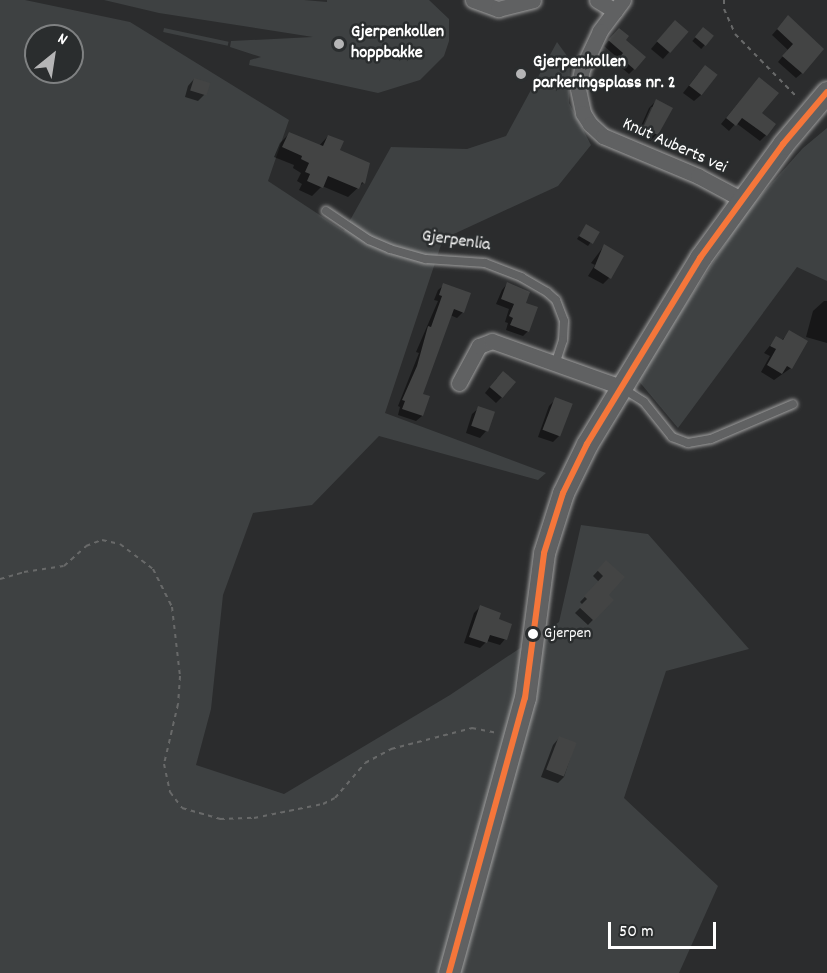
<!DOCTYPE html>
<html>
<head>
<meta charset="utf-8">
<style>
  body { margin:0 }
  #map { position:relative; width:827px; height:973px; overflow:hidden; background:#2b2c2d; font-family:Dekko,sans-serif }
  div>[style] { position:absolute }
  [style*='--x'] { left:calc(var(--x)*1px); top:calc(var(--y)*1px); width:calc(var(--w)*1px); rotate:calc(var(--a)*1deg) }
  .green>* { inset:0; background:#3e4142; transform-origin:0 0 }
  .shadow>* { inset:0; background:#0007; transform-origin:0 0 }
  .building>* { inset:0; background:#434444; transform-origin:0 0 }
  .path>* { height:2px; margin-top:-1px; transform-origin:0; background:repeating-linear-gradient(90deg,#686969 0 4.5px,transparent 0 9px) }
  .roads { filter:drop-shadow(0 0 2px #a0a0a0) drop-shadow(0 0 2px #a0a0a0) }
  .service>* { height:8px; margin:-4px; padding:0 4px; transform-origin:4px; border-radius:4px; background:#606162 }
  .minor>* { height:15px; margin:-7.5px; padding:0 7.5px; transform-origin:7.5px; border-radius:7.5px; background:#606162 }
  .secondary>* { height:21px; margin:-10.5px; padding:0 10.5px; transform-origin:10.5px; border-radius:10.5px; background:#606162 }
  .bus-1>* { height:6px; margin:-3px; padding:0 3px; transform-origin:3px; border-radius:3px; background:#f5763a }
  .dots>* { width:16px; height:16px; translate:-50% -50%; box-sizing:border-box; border:3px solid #2a2d2e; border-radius:50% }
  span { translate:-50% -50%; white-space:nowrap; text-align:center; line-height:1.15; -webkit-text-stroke:5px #2a2d2e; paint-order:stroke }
  .bus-label { font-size:16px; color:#fff }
  .left { translate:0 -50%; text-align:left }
  .poi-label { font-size:18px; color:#fff; font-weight:700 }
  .street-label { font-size:18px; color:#fff }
  .north { position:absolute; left:24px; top:24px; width:60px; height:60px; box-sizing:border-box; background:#2a2d2e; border:2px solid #7f8182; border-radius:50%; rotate:30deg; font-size:16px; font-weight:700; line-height:24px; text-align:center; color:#fff }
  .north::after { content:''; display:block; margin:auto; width:21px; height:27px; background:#b5b5b6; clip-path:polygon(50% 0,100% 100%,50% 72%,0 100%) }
  .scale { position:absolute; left:608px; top:922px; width:108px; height:27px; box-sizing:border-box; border:3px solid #fff; border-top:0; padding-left:8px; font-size:18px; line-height:21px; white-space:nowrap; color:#fff; -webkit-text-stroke:4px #2a2d2e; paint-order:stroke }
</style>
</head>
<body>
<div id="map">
  <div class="green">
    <div style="clip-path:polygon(evenodd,0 0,25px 0,130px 22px,289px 120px,268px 181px,344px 231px,391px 147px,467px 149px,506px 136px,557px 42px,570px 60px,569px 103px,591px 145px,558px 186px,443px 239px,385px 413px,546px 473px,538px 480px,379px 436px,312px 505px,253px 513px,223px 595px,211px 709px,196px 765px,284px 794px,450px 695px,559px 622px,581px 525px,648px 534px,749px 649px,666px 671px,624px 798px,718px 886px,679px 973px,0 973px,0 0,36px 36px,72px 36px,72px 72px,36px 72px,36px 36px)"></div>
    <div style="clip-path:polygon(104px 0,304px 0,327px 2px,327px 0,429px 0,449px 19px,449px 41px,444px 56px,420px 80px,378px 93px,249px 65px,250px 60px,261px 57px,230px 47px,231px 41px,313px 37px,159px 13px)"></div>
    <div style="left:164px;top:28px;width:66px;height:4px;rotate:12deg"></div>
    <div style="clip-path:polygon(827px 128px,827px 281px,797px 267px,678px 428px,637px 379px,746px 212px,803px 148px)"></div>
  </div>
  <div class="shadow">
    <div style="clip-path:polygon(788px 17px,802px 73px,796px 78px,778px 62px,788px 50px,772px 35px)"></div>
    <div style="clip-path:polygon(668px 29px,687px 32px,663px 59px,651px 49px)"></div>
    <div style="left:703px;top:29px;width:12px;height:16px;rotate:42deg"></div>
    <div style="clip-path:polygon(614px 35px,623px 40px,634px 69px,629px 74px,616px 63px,619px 59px,604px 46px)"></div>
    <div style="clip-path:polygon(698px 74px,701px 95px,694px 101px,683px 93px)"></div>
    <div style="clip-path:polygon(194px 79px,205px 94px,198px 101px,185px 97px,188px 86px)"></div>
    <div style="clip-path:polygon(753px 85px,766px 135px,760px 141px,736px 123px,729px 131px,721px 124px)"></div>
    <div style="clip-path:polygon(evenodd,656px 101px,657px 134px,650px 141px,637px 135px,649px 108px,656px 101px,651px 107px,654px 107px,641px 135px,639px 134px,651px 107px)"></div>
    <div style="clip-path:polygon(289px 134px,319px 146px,328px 136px,363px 183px,348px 197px,322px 186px,312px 196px,299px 190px,302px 184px,297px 181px,301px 173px,293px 168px,294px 165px,274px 157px,280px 143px)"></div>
    <div style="clip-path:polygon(586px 226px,598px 232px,588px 246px,577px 239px)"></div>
    <div style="clip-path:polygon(604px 246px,609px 278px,603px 284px,588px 276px,595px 265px,591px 263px)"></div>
    <div style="clip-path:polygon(507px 284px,524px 304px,528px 331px,523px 336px,506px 330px,508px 323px,505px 322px,509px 309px,496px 304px,502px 290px)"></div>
    <div style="clip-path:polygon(444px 285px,463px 312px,457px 318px,450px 315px,421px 395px,428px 397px,422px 416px,416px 421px,398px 415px,400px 407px,398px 406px,419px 353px,416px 352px,438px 301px,434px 300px,438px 290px)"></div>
    <div style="clip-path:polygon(824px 301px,827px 301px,827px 343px,806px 337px,813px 311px)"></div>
    <div style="clip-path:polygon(790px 332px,791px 368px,774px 380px,761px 372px,770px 356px,764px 353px,776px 338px,781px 341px)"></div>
    <div style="clip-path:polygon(497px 378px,502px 397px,496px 403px,485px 393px)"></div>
    <div style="clip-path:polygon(556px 399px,559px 436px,553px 442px,538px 437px,549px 406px)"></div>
    <div style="clip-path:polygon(479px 408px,486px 431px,480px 438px,466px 433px,472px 414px)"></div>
    <div style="clip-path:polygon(606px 562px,607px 596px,612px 600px,588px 625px,575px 613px,583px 605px,580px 602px,599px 582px,593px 576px)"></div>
    <div style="clip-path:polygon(480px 607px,497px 620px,505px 639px,500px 645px,487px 641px,480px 648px,464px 643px,474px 613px)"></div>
    <div style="clip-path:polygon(559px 738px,575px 744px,564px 777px,558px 783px,541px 777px,553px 745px)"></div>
  </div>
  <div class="building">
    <div style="clip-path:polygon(788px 15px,824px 49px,803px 74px,782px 56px,793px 44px,777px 29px)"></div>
    <div style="left:675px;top:20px;width:18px;height:28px;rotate:41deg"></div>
    <div style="left:703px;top:27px;width:14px;height:13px;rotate:39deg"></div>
    <div style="clip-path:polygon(619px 28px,629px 36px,626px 40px,646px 57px,635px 70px,620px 57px,623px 53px,608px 40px)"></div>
    <div style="left:705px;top:65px;width:16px;height:26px;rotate:38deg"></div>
    <div style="clip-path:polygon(759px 77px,779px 93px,762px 113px,776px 124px,767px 136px,742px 118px,736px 126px,726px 118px)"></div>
    <div style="left:194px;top:78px;width:17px;height:13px;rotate:17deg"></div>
    <div style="clip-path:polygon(656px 99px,673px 108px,658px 135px,643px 128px)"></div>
    <div style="clip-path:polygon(289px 132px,323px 146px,328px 135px,344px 141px,340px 150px,370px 163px,365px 184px,362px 182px,359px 189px,328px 176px,323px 188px,307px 181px,310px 174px,305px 172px,309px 163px,301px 159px,302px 156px,282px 147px)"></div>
    <div style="left:586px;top:224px;width:16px;height:14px;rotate:30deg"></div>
    <div style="clip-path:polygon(604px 244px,624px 256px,611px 279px,594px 268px)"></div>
    <div style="clip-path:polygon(507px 282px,530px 292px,526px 303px,538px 307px,529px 332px,510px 325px,513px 318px,509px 316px,514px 304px,501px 299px)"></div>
    <div style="clip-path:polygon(443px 283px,471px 293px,464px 313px,454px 309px,423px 394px,430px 396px,423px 416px,402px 409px,405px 401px,402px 400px,417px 366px,428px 326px,431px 327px,442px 296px,439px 295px)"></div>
    <div style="clip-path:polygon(789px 330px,808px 341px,792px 369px,787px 366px,782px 374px,767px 365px,776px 349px,770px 346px,776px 336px,783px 340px)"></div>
    <div style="left:503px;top:371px;width:17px;height:21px;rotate:40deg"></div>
    <div style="left:555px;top:397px;width:19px;height:35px;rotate:21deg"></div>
    <div style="left:478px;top:406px;width:18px;height:21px;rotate:19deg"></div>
    <div style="clip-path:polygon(606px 560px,625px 577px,609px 595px,614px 600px,594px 621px,579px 607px,587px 599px,584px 596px,603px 576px,597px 570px)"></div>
    <div style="clip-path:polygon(480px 605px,501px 613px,499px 619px,512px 624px,507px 640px,490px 635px,487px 643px,469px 637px)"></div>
    <div style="left:559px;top:736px;width:19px;height:36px;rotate:21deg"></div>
  </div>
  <div class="path">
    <div style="--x:724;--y:0;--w:9;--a:90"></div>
    <div style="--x:724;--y:9;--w:27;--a:66"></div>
    <div style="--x:735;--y:34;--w:90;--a:45.5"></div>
    <div style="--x:0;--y:579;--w:25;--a:-16"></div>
    <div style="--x:24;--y:572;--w:40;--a:-8.5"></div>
    <div style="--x:64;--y:566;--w:30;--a:-42"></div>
    <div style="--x:86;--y:546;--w:17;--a:-21"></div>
    <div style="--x:102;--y:540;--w:18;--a:13"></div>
    <div style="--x:120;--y:544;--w:41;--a:37.1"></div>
    <div style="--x:153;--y:569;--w:42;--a:63.4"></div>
    <div style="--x:172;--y:607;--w:69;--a:83.4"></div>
    <div style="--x:180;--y:676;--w:28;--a:94"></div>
    <div style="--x:178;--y:704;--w:62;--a:103.1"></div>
    <div style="--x:164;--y:764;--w:29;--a:78"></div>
    <div style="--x:170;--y:792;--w:20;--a:53"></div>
    <div style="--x:182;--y:808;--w:40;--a:16"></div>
    <div style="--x:220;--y:819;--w:34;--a:-2"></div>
    <div style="--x:254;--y:818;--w:70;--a:-11.5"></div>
    <div style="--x:323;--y:804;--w:13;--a:-27"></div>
    <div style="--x:335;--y:798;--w:46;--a:-49.4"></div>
    <div style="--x:365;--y:763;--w:30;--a:-28"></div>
    <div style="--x:391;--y:749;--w:84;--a:-14.5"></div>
    <div style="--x:472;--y:728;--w:26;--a:11"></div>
  </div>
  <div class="roads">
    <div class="service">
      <div style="--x:326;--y:211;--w:52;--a:34"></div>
      <div style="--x:369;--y:240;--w:23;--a:23"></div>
      <div style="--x:390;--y:249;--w:37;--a:16"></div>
      <div style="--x:426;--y:259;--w:59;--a:3.9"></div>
      <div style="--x:485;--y:263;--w:39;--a:21"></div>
      <div style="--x:521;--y:277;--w:30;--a:30"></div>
      <div style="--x:547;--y:292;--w:12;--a:42"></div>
      <div style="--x:556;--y:300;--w:22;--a:69"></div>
      <div style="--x:564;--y:321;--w:19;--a:93"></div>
      <div style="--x:563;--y:340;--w:23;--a:108"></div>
      <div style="--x:622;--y:388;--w:26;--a:32"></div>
      <div style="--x:644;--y:402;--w:45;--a:51.3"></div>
      <div style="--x:672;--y:437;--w:17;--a:21"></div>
      <div style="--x:688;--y:443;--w:23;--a:-10"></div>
      <div style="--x:711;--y:439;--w:89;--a:-23.1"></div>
    </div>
    <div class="minor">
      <div style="--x:473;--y:0;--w:27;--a:20"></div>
      <div style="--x:498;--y:9;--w:36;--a:-14"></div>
      <div style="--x:597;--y:0;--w:21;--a:31"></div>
      <div style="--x:623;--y:0;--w:39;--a:127"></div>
      <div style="--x:600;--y:31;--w:42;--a:115.3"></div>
      <div style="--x:582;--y:69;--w:20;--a:101"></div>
      <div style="--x:578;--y:89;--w:25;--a:78"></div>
      <div style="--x:583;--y:113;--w:13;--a:58"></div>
      <div style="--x:590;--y:124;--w:18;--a:43"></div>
      <div style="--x:603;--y:136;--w:103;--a:22.8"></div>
      <div style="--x:698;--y:176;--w:49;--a:28.1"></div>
      <div style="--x:459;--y:383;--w:42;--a:-61.6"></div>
      <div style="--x:479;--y:346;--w:14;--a:-21"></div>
      <div style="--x:492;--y:341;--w:137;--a:19.6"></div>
    </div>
    <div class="secondary">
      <div style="--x:449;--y:973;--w:285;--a:-74.6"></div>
      <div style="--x:525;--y:698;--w:146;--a:-82.5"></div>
      <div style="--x:544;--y:553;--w:63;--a:-72.4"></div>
      <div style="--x:563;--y:493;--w:55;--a:-63.9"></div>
      <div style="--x:587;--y:444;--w:218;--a:-58.7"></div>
      <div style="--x:700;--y:258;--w:141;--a:-53.9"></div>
      <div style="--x:783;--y:144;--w:68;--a:-49.8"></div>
    </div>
  </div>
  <div class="bus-1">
    <div style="--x:449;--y:973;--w:285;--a:-74.6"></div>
    <div style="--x:525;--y:698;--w:146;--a:-82.5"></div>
    <div style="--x:544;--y:553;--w:63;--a:-72.4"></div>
    <div style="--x:563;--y:493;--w:55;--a:-63.9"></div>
    <div style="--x:587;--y:444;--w:218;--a:-58.7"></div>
    <div style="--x:700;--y:258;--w:141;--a:-53.9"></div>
    <div style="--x:783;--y:144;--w:68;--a:-49.8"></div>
  </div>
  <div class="dots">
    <div style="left:339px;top:44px;background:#b5b5b6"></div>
    <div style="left:521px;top:74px;background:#b5b5b6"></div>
    <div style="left:533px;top:634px;background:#fff"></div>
  </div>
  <div class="bus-label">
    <span class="left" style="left:544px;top:634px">Gjerpen</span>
  </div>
  <div class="poi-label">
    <span class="left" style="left:351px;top:44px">Gjerpenkollen<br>hoppbakke</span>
    <span class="left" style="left:533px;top:74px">Gjerpenkollen<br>parkeringsplass nr. 2</span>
  </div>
  <div class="street-label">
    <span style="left:674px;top:147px;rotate:24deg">Knut Auberts vei</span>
    <span style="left:456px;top:242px;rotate:8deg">Gjerpenlia</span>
  </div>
  <div class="north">N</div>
  <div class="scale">50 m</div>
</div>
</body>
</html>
